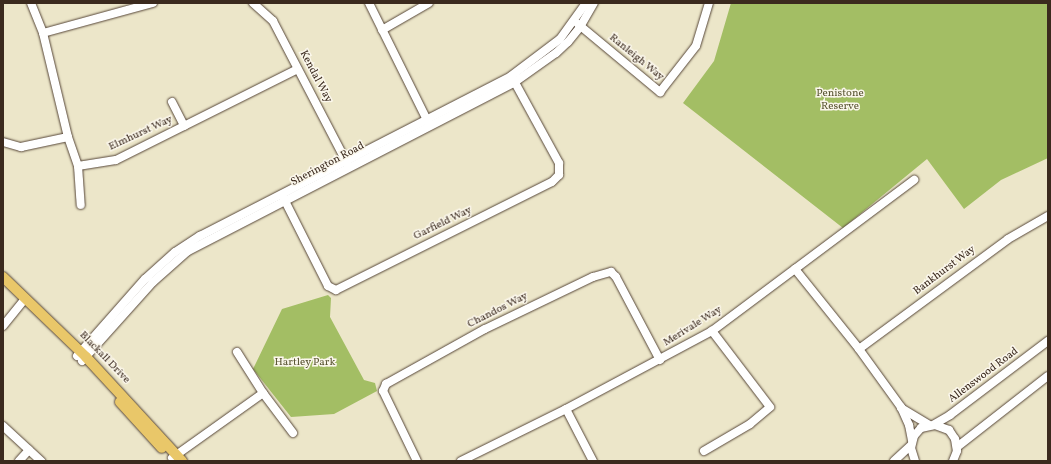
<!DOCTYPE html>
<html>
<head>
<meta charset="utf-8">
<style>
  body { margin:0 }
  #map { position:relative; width:1051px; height:464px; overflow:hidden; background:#ece6c9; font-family:Vollkorn,serif }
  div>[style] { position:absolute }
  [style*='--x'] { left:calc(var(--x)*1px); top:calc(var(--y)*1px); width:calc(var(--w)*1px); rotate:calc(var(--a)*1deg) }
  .green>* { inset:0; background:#a3be64 }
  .roads { filter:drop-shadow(0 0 1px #564638) drop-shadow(0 0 1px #564638) }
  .minor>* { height:8px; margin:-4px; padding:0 4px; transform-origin:4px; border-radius:4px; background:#fff }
  .major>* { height:10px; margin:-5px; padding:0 5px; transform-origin:5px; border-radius:5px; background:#e9c769 }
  span { translate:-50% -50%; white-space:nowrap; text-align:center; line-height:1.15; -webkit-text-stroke:3px #fbf7ec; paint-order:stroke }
  .street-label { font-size:11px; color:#3b2a1e }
  .park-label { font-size:11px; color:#5a5633 }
  .frame { position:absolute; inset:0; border:4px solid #3b2a1e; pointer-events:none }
</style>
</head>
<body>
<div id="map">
  <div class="green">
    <div style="clip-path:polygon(731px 3px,1048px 3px,1048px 158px,1001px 180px,964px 209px,927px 159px,843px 228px,683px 103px,714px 61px)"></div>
    <div style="clip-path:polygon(328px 295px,331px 298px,330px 317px,364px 380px,375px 383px,377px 391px,334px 414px,291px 417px,253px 369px,282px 309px)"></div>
  </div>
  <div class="roads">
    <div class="minor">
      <div style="--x:31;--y:3;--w:32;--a:68"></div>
      <div style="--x:43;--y:33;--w:107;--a:76.5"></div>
      <div style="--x:68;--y:137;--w:31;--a:71"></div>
      <div style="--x:78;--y:166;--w:38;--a:-9"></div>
      <div style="--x:116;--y:160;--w:203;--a:-26.6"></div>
      <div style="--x:253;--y:3;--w:27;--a:42"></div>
      <div style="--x:273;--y:21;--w:162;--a:62.5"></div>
      <div style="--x:369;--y:3;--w:135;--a:63.6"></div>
      <div style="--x:578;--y:24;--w:107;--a:39.7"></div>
      <div style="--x:660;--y:92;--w:58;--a:-52"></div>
      <div style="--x:696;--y:46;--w:45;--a:-73.2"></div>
      <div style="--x:382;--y:30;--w:54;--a:-29.9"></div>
      <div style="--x:43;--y:33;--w:114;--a:-15.3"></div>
      <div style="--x:172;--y:102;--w:27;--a:63"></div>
      <div style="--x:3;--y:142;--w:19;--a:16"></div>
      <div style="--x:21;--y:147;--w:48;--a:-12"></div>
      <div style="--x:78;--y:166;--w:39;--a:86"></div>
      <div style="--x:282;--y:195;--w:102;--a:63.2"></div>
      <div style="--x:328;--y:286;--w:9;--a:27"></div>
      <div style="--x:336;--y:290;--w:241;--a:-26.6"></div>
      <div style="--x:552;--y:182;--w:10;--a:-45"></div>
      <div style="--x:559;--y:175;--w:12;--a:-90"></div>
      <div style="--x:559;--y:163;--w:98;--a:-118.7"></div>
      <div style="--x:795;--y:269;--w:149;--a:-36.8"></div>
      <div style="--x:3;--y:326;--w:36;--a:-51"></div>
      <div style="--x:859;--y:349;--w:185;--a:-36.4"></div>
      <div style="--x:1008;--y:239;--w:46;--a:-29.9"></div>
      <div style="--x:237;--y:352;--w:49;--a:57.6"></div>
      <div style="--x:263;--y:393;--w:50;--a:53.1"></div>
      <div style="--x:77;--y:356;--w:103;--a:-48.6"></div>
      <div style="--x:145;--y:279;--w:40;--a:-42"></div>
      <div style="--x:175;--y:252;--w:30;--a:-33"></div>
      <div style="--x:200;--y:236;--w:350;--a:-27.2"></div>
      <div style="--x:511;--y:76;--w:61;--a:-37.1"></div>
      <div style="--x:560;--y:39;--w:44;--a:-54.2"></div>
      <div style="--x:82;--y:361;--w:106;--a:-48.1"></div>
      <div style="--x:153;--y:282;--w:47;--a:-41.5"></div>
      <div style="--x:188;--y:251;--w:368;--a:-27.3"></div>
      <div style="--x:515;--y:82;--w:50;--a:-35.3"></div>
      <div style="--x:556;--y:53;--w:16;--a:-43"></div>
      <div style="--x:568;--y:42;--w:19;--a:-51"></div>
      <div style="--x:580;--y:27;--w:28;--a:-60"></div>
      <div style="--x:901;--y:408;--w:33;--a:31"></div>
      <div style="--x:566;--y:409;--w:59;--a:62.6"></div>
      <div style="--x:933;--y:425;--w:20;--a:-30"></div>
      <div style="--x:950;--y:415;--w:123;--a:-37.1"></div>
      <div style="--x:3;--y:426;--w:52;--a:42.6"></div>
      <div style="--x:957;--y:447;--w:115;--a:-38"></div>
      <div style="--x:704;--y:451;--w:53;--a:-30.4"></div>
      <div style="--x:750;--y:424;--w:26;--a:-40"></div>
      <div style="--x:770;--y:407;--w:96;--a:-127.3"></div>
      <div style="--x:172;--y:458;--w:112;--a:-35.5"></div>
      <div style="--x:19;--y:461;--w:15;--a:-48"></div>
      <div style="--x:417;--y:461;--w:78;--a:-115.9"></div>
      <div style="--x:383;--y:391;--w:8;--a:-67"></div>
      <div style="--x:386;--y:384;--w:113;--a:-29.1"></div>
      <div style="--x:485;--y:329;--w:120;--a:-25.7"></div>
      <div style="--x:593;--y:277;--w:19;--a:-16"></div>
      <div style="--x:611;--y:272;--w:7;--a:45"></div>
      <div style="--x:616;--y:277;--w:94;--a:62.1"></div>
      <div style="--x:461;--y:461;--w:117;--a:-26.3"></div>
      <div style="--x:566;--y:409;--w:166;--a:-28.1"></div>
      <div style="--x:712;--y:331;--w:104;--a:-36.8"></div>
      <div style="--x:795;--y:269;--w:102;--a:51.3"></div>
      <div style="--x:859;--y:349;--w:72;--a:54.1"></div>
      <div style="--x:901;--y:407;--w:20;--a:66"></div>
      <div style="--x:909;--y:425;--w:16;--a:79"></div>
      <div style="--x:894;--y:461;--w:23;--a:-43"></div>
      <div style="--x:915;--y:461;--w:14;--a:-107"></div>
      <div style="--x:911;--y:448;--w:12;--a:-76"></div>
      <div style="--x:914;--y:436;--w:11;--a:-49"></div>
      <div style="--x:921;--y:428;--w:14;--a:-12"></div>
      <div style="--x:935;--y:425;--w:15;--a:20"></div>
      <div style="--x:949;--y:430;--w:11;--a:56"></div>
      <div style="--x:955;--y:439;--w:12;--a:81"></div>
      <div style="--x:957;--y:451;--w:11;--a:112"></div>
    </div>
    <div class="major">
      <div style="--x:3;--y:277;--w:115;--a:43.9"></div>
      <div style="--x:86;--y:357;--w:142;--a:47.3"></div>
      <div style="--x:120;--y:402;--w:62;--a:47.6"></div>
    </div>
  </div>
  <div class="street-label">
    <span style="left:636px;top:58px;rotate:39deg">Ranleigh Way</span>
    <span style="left:315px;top:77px;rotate:62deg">Kendal Way</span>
    <span style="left:141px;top:134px;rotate:-25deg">Elmhurst Way</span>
    <span style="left:328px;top:165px;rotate:-28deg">Sherington Road</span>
    <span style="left:443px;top:224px;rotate:-26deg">Garfield Way</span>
    <span style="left:945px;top:271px;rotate:-37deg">Bankhurst Way</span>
    <span style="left:498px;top:311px;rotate:-27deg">Chandos Way</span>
    <span style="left:693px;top:327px;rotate:-32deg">Merivale Way</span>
    <span style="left:104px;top:358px;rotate:46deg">Blackall Drive</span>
    <span style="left:984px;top:376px;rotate:-37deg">Allenswood Road</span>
  </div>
  <div class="park-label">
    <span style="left:840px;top:101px">Penistone<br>Reserve</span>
    <span style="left:305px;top:363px">Hartley Park</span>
  </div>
  <div class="frame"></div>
</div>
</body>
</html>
